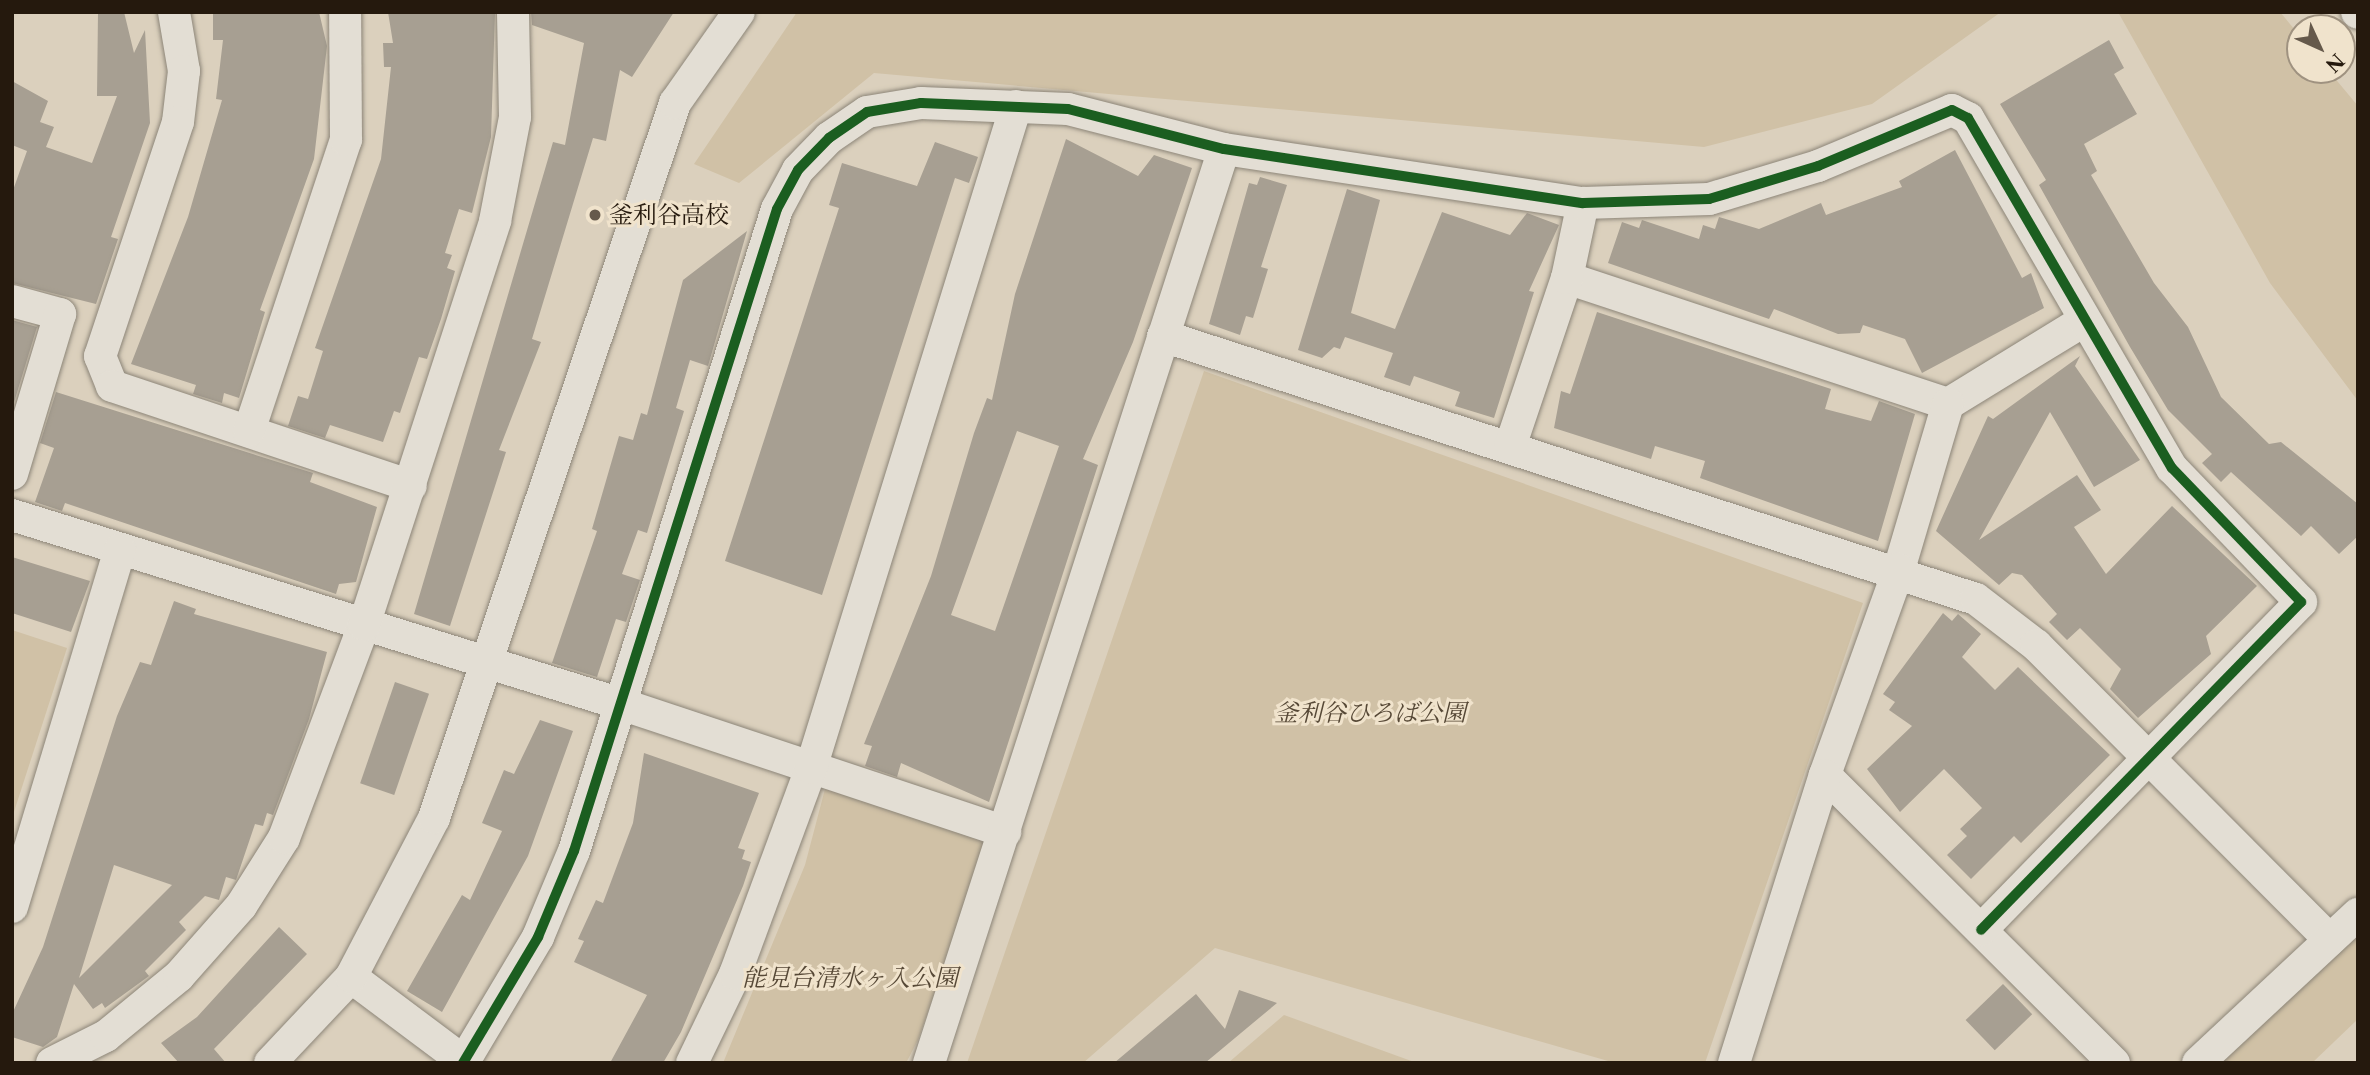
<!DOCTYPE html>
<html>
<head>
<meta charset="utf-8">
<style>
  body { margin:0 }
  #map { position:relative; width:2370px; height:1075px; overflow:hidden; background:#dbd0bd; font-family:"Libre Caslon Text","Noto Serif JP",serif }
  div>[style] { position:absolute }
  [style*='--x'] { left:calc(var(--x)*1px); top:calc(var(--y)*1px); width:calc(var(--w)*1px); rotate:calc(var(--a)*1deg) }
  .green>* { inset:0; background:#d0c1a6 }
  .building>* { inset:0; background:#a79f92; transform-origin:0 0 }
  .roads { filter:drop-shadow(0 0 2px #8c8578) drop-shadow(0 0 2px #8c8578) }
  .minor>* { height:32px; margin:-16px; padding:0 16px; transform-origin:16px; border-radius:16px; background:#e3ded4 }
  .cycleway>* { height:10px; margin:-5px; padding:0 5px; transform-origin:5px; border-radius:5px; background:#1b5e20 }
  .dots>* { width:19px; height:19px; translate:-50% -50%; box-sizing:border-box; border:4px solid #f0e3cc; border-radius:50% }
  span { translate:-50% -50%; white-space:nowrap; text-align:center; line-height:1.15; -webkit-text-stroke:6px #f0e3cc; paint-order:stroke }
  .poi-label { font-size:24px; color:#25190d }
  .left { translate:0 -50%; text-align:left }
  .park-label { font-size:24px; color:#564836; font-style:italic }
  .frame { position:absolute; inset:0; border:14px solid #25190d; pointer-events:none }
  .north { position:absolute; left:2286px; top:14px; width:70px; height:70px; box-sizing:border-box; background:#f0e3cc; border:2px solid #9f9280; border-radius:50%; rotate:135deg; font-size:19px; font-weight:700; line-height:28px; text-align:center; color:#25190d }
  .north::after { content:''; display:block; margin:auto; width:24px; height:32px; background:#65594b; clip-path:polygon(50% 0,100% 100%,50% 72%,0 100%) }
</style>
</head>
<body>
<div id="map">
  <div class="green">
    <div style="clip-path:polygon(797px 12px,2001px 12px,1872px 104px,1704px 147px,874px 73px,739px 183px,694px 164px)"></div>
    <div style="clip-path:polygon(2118px 12px,2280px 12px,2300px 36px,2300px 70px,2328px 70px,2358px 106px,2358px 401px,2270px 283px)"></div>
    <div style="clip-path:polygon(1204px 371px,1863px 603px,1705px 1063px,1615px 1063px,1215px 948px,1083px 1063px,967px 1063px)"></div>
    <div style="clip-path:polygon(12px 630px,67px 648px,12px 818px)"></div>
    <div style="clip-path:polygon(825px 789px,988px 842px,918px 1040px,906px 1063px,723px 1063px,805px 865px)"></div>
    <div style="clip-path:polygon(2358px 920px,2358px 1019px,2312px 1063px,2207px 1063px)"></div>
    <div style="clip-path:polygon(1284px 1015px,1417px 1063px,1228px 1063px)"></div>
  </div>
  <div class="building">
    <div style="clip-path:polygon(98px 12px,124px 12px,134px 53px,145px 30px,150px 123px,111px 237px,118px 239px,96px 304px,12px 283px,12px 193px,27px 151px,12px 145px,12px 81px,48px 101px,40px 122px,54px 127px,46px 147px,92px 163px,117px 96px,97px 96px)"></div>
    <div style="clip-path:polygon(213px 12px,319px 12px,327px 46px,314px 159px,260px 310px,265px 312px,239px 398px,224px 393px,222px 403px,193px 394px,196px 385px,131px 364px,188px 217px,222px 100px,216px 99px,223px 40px,213px 40px)"></div>
    <div style="clip-path:polygon(388px 12px,495px 12px,491px 137px,472px 213px,459px 209px,445px 253px,452px 255px,447px 268px,455px 271px,441px 319px,427px 359px,419px 357px,400px 413px,394px 411px,383px 442px,330px 425px,325px 438px,288px 426px,298px 396px,308px 399px,323px 351px,315px 348px,381px 159px,391px 67px,384px 67px,383px 43px,393px 43px)"></div>
    <div style="clip-path:polygon(531px 12px,674px 12px,632px 77px,620px 70px,606px 141px,593px 138px,532px 339px,541px 342px,499px 450px,506px 452px,450px 626px,414px 614px,553px 142px,565px 145px,584px 43px,532px 25px)"></div>
    <div style="clip-path:polygon(2109px 40px,2124px 68px,2114px 74px,2137px 114px,2084px 144px,2097px 171px,2091px 175px,2154px 283px,2188px 327px,2221px 397px,2269px 444px,2281px 442px,2358px 504px,2358px 536px,2339px 554px,2311px 526px,2301px 536px,2231px 472px,2221px 482px,2202px 463px,2212px 454px,2168px 410px,2130px 347px,2039px 185px,2046px 180px,2000px 104px)"></div>
    <div style="clip-path:polygon(evenodd,1066px 139px,1138px 176px,1154px 155px,1192px 168px,1133px 342px,1083px 459px,1098px 465px,989px 802px,901px 763px,897px 777px,865px 766px,872px 746px,864px 744px,931px 576px,974px 433px,987px 398px,992px 400px,1015px 294px,1066px 139px,1017px 431px,1059px 446px,995px 631px,951px 615px,1017px 431px)"></div>
    <div style="clip-path:polygon(935px 142px,978px 157px,969px 183px,955px 178px,822px 595px,725px 561px,839px 208px,829px 205px,842px 163px,917px 186px)"></div>
    <div style="clip-path:polygon(1955px 150px,2022px 278px,2031px 273px,2044px 308px,1922px 373px,1905px 339px,1863px 325px,1860px 333px,1838px 334px,1774px 309px,1769px 319px,1608px 263px,1622px 222px,1639px 228px,1642px 220px,1699px 239px,1703px 225px,1715px 229px,1719px 217px,1759px 229px,1821px 203px,1826px 215px,1902px 187px,1899px 181px)"></div>
    <div style="clip-path:polygon(1260px 177px,1287px 185px,1261px 267px,1268px 269px,1253px 318px,1246px 316px,1240px 335px,1209px 324px,1249px 183px,1257px 185px)"></div>
    <div style="clip-path:polygon(1347px 189px,1380px 200px,1351px 313px,1395px 329px,1442px 212px,1510px 235px,1527px 213px,1559px 225px,1529px 291px,1534px 292px,1494px 418px,1455px 406px,1460px 392px,1414px 376px,1410px 386px,1384px 377px,1393px 353px,1345px 337px,1340px 349px,1334px 347px,1322px 358px,1298px 350px)"></div>
    <div style="clip-path:polygon(747px 231px,708px 366px,690px 360px,676px 408px,684px 411px,647px 533px,638px 530px,622px 574px,640px 580px,626px 622px,616px 619px,597px 677px,552px 663px,597px 531px,592px 529px,619px 436px,633px 440px,641px 413px,647px 415px,683px 280px)"></div>
    <div style="clip-path:polygon(1597px 312px,1831px 389px,1825px 409px,1871px 421px,1879px 401px,1915px 414px,1878px 541px,1700px 478px,1705px 461px,1655px 446px,1651px 459px,1554px 428px,1561px 391px,1570px 394px)"></div>
    <div style="clip-path:polygon(12px 320px,37px 327px,12px 409px)"></div>
    <div style="clip-path:polygon(2080px 356px,2075px 366px,2140px 460px,2094px 487px,2050px 412px,1979px 540px,2077px 475px,2101px 510px,2074px 527px,2106px 574px,2172px 506px,2257px 586px,2206px 636px,2211px 654px,2138px 718px,2110px 689px,2121px 669px,2080px 628px,2067px 640px,2049px 622px,2057px 614px,2022px 575px,2012px 573px,1999px 585px,1936px 531px,1988px 416px,1993px 419px)"></div>
    <div style="clip-path:polygon(56px 392px,313px 473px,310px 482px,377px 507px,356px 582px,339px 584px,336px 594px,65px 503px,62px 511px,35px 502px,54px 448px,40px 443px)"></div>
    <div style="clip-path:polygon(12px 557px,90px 581px,71px 632px,12px 613px)"></div>
    <div style="clip-path:polygon(evenodd,174px 601px,196px 609px,194px 614px,327px 652px,309px 719px,273px 815px,267px 813px,263px 826px,255px 824px,236px 880px,226px 877px,219px 900px,205px 896px,179px 922px,186px 930px,145px 971px,149px 976px,105px 1008px,102px 1003px,93px 1009px,74px 984px,57px 1037px,43px 1047px,12px 1037px,12px 1014px,43px 947px,117px 716px,140px 662px,151px 665px,174px 601px,114px 865px,172px 885px,79px 978px,114px 865px)"></div>
    <div style="clip-path:polygon(1943px 613px,1952px 621px,1958px 614px,1981px 634px,1962px 657px,1995px 690px,2018px 667px,2110px 755px,2021px 843px,2014px 836px,1971px 879px,1947px 855px,1967px 836px,1960px 829px,1982px 808px,1944px 769px,1900px 812px,1867px 769px,1912px 726px,1889px 710px,1895px 702px,1883px 694px)"></div>
    <div style="left:395px;top:682px;width:36px;height:107px;rotate:19deg"></div>
    <div style="clip-path:polygon(540px 720px,573px 731px,528px 856px,442px 1012px,407px 991px,462px 895px,470px 900px,502px 831px,482px 823px,504px 770px,514px 774px)"></div>
    <div style="clip-path:polygon(644px 753px,759px 793px,738px 848px,745px 850px,742px 859px,751px 862px,743px 886px,681px 1032px,663px 1063px,610px 1063px,647px 995px,574px 962px,584px 941px,578px 939px,596px 900px,603px 903px,633px 823px)"></div>
    <div style="clip-path:polygon(279px 927px,307px 954px,214px 1049px,226px 1063px,179px 1063px,161px 1043px,197px 1017px)"></div>
    <div style="left:2003px;top:984px;width:42px;height:52px;rotate:46deg"></div>
    <div style="clip-path:polygon(1239px 990px,1277px 1003px,1205px 1063px,1114px 1063px,1196px 994px,1225px 1029px)"></div>
  </div>
  <div class="roads">
    <div class="minor">
      <div style="--x:174;--y:12;--w:60;--a:80.4"></div>
      <div style="--x:184;--y:71;--w:51;--a:96.7"></div>
      <div style="--x:178;--y:122;--w:247;--a:108.4"></div>
      <div style="--x:100;--y:356;--w:32;--a:68"></div>
      <div style="--x:112;--y:386;--w:315;--a:18.5"></div>
      <div style="--x:2357;--y:12;--w:1;--a:45"></div>
      <div style="--x:1567;--y:278;--w:401;--a:18.3"></div>
      <div style="--x:12;--y:301;--w:50;--a:15.2"></div>
      <div style="--x:60;--y:314;--w:167;--a:106.7"></div>
      <div style="--x:2085;--y:320;--w:161;--a:148.5"></div>
      <div style="--x:1948;--y:404;--w:172;--a:106.5"></div>
      <div style="--x:1899;--y:569;--w:219;--a:109.8"></div>
      <div style="--x:1825;--y:775;--w:408;--a:44.9"></div>
      <div style="--x:1163;--y:336;--w:854;--a:17.93"></div>
      <div style="--x:1976;--y:599;--w:76;--a:37.5"></div>
      <div style="--x:2036;--y:645;--w:416;--a:45.1"></div>
      <div style="--x:249;--y:431;--w:307;--a:-71.6"></div>
      <div style="--x:346;--y:140;--w:128;--a:-90.4"></div>
      <div style="--x:1510;--y:447;--w:178;--a:-71.4"></div>
      <div style="--x:1567;--y:278;--w:77;--a:-78"></div>
      <div style="--x:12;--y:515;--w:638;--a:17.24"></div>
      <div style="--x:621;--y:704;--w:405;--a:18.4"></div>
      <div style="--x:12;--y:907;--w:373;--a:-73.2"></div>
      <div style="--x:351;--y:977;--w:144;--a:36.8"></div>
      <div style="--x:52;--y:1063;--w:60;--a:-26.6"></div>
      <div style="--x:106;--y:1036;--w:94;--a:-39.4"></div>
      <div style="--x:179;--y:976;--w:94;--a:-48.5"></div>
      <div style="--x:241;--y:906;--w:80;--a:-57.7"></div>
      <div style="--x:284;--y:838;--w:228;--a:-69.4"></div>
      <div style="--x:364;--y:625;--w:425;--a:-72"></div>
      <div style="--x:495;--y:221;--w:106;--a:-79.1"></div>
      <div style="--x:515;--y:117;--w:105;--a:-91.1"></div>
      <div style="--x:270;--y:1063;--w:118;--a:-46.7"></div>
      <div style="--x:351;--y:977;--w:179;--a:-62.4"></div>
      <div style="--x:434;--y:818;--w:755;--a:-71.37"></div>
      <div style="--x:675;--y:103;--w:111;--a:-54.9"></div>
      <div style="--x:463;--y:1063;--w:147;--a:-59.2"></div>
      <div style="--x:538;--y:937;--w:93;--a:-67.3"></div>
      <div style="--x:574;--y:851;--w:673;--a:-72.45"></div>
      <div style="--x:777;--y:209;--w:44;--a:-61.7"></div>
      <div style="--x:798;--y:170;--w:45;--a:-45.9"></div>
      <div style="--x:829;--y:138;--w:46;--a:-34.4"></div>
      <div style="--x:867;--y:112;--w:55;--a:-9.5"></div>
      <div style="--x:921;--y:103;--w:147;--a:2.3"></div>
      <div style="--x:1068;--y:109;--w:161;--a:14.4"></div>
      <div style="--x:1224;--y:149;--w:363;--a:8.6"></div>
      <div style="--x:1583;--y:203;--w:126;--a:-1.8"></div>
      <div style="--x:1709;--y:199;--w:114;--a:-16.8"></div>
      <div style="--x:1818;--y:166;--w:145;--a:-22.7"></div>
      <div style="--x:1952;--y:110;--w:18;--a:27"></div>
      <div style="--x:1968;--y:118;--w:405;--a:59.8"></div>
      <div style="--x:2172;--y:468;--w:186;--a:46.1"></div>
      <div style="--x:2301;--y:602;--w:458;--a:134.3"></div>
      <div style="--x:692;--y:1063;--w:99;--a:-64.2"></div>
      <div style="--x:735;--y:974;--w:220;--a:-69.7"></div>
      <div style="--x:811;--y:768;--w:693;--a:-72.79"></div>
      <div style="--x:929;--y:1063;--w:960;--a:-72.11"></div>
      <div style="--x:1734;--y:1063;--w:302;--a:-72.5"></div>
      <div style="--x:2198;--y:1063;--w:219;--a:-43"></div>
    </div>
  </div>
  <div class="cycleway">
    <div style="--x:463;--y:1063;--w:147;--a:-59.2"></div>
    <div style="--x:538;--y:937;--w:93;--a:-67.3"></div>
    <div style="--x:574;--y:851;--w:673;--a:-72.45"></div>
    <div style="--x:777;--y:209;--w:44;--a:-61.7"></div>
    <div style="--x:798;--y:170;--w:45;--a:-45.9"></div>
    <div style="--x:829;--y:138;--w:46;--a:-34.4"></div>
    <div style="--x:867;--y:112;--w:55;--a:-9.5"></div>
    <div style="--x:921;--y:103;--w:147;--a:2.3"></div>
    <div style="--x:1068;--y:109;--w:161;--a:14.4"></div>
    <div style="--x:1224;--y:149;--w:363;--a:8.6"></div>
    <div style="--x:1583;--y:203;--w:126;--a:-1.8"></div>
    <div style="--x:1709;--y:199;--w:114;--a:-16.8"></div>
    <div style="--x:1818;--y:166;--w:145;--a:-22.7"></div>
    <div style="--x:1952;--y:110;--w:18;--a:27"></div>
    <div style="--x:1968;--y:118;--w:405;--a:59.8"></div>
    <div style="--x:2172;--y:468;--w:186;--a:46.1"></div>
    <div style="--x:2301;--y:602;--w:458;--a:134.3"></div>
  </div>
  <div class="dots">
    <div style="left:595px;top:215px;background:#65594b"></div>
  </div>
  <div class="poi-label">
    <span class="left" style="left:609px;top:215px">釜利谷高校</span>
  </div>
  <div class="park-label">
    <span style="left:1370px;top:713px">釜利谷ひろば公園</span>
    <span style="left:850px;top:978px">能見台清水ヶ入公園</span>
  </div>
  <div class="frame"></div>
  <div class="north">N</div>
</div>
</body>
</html>
